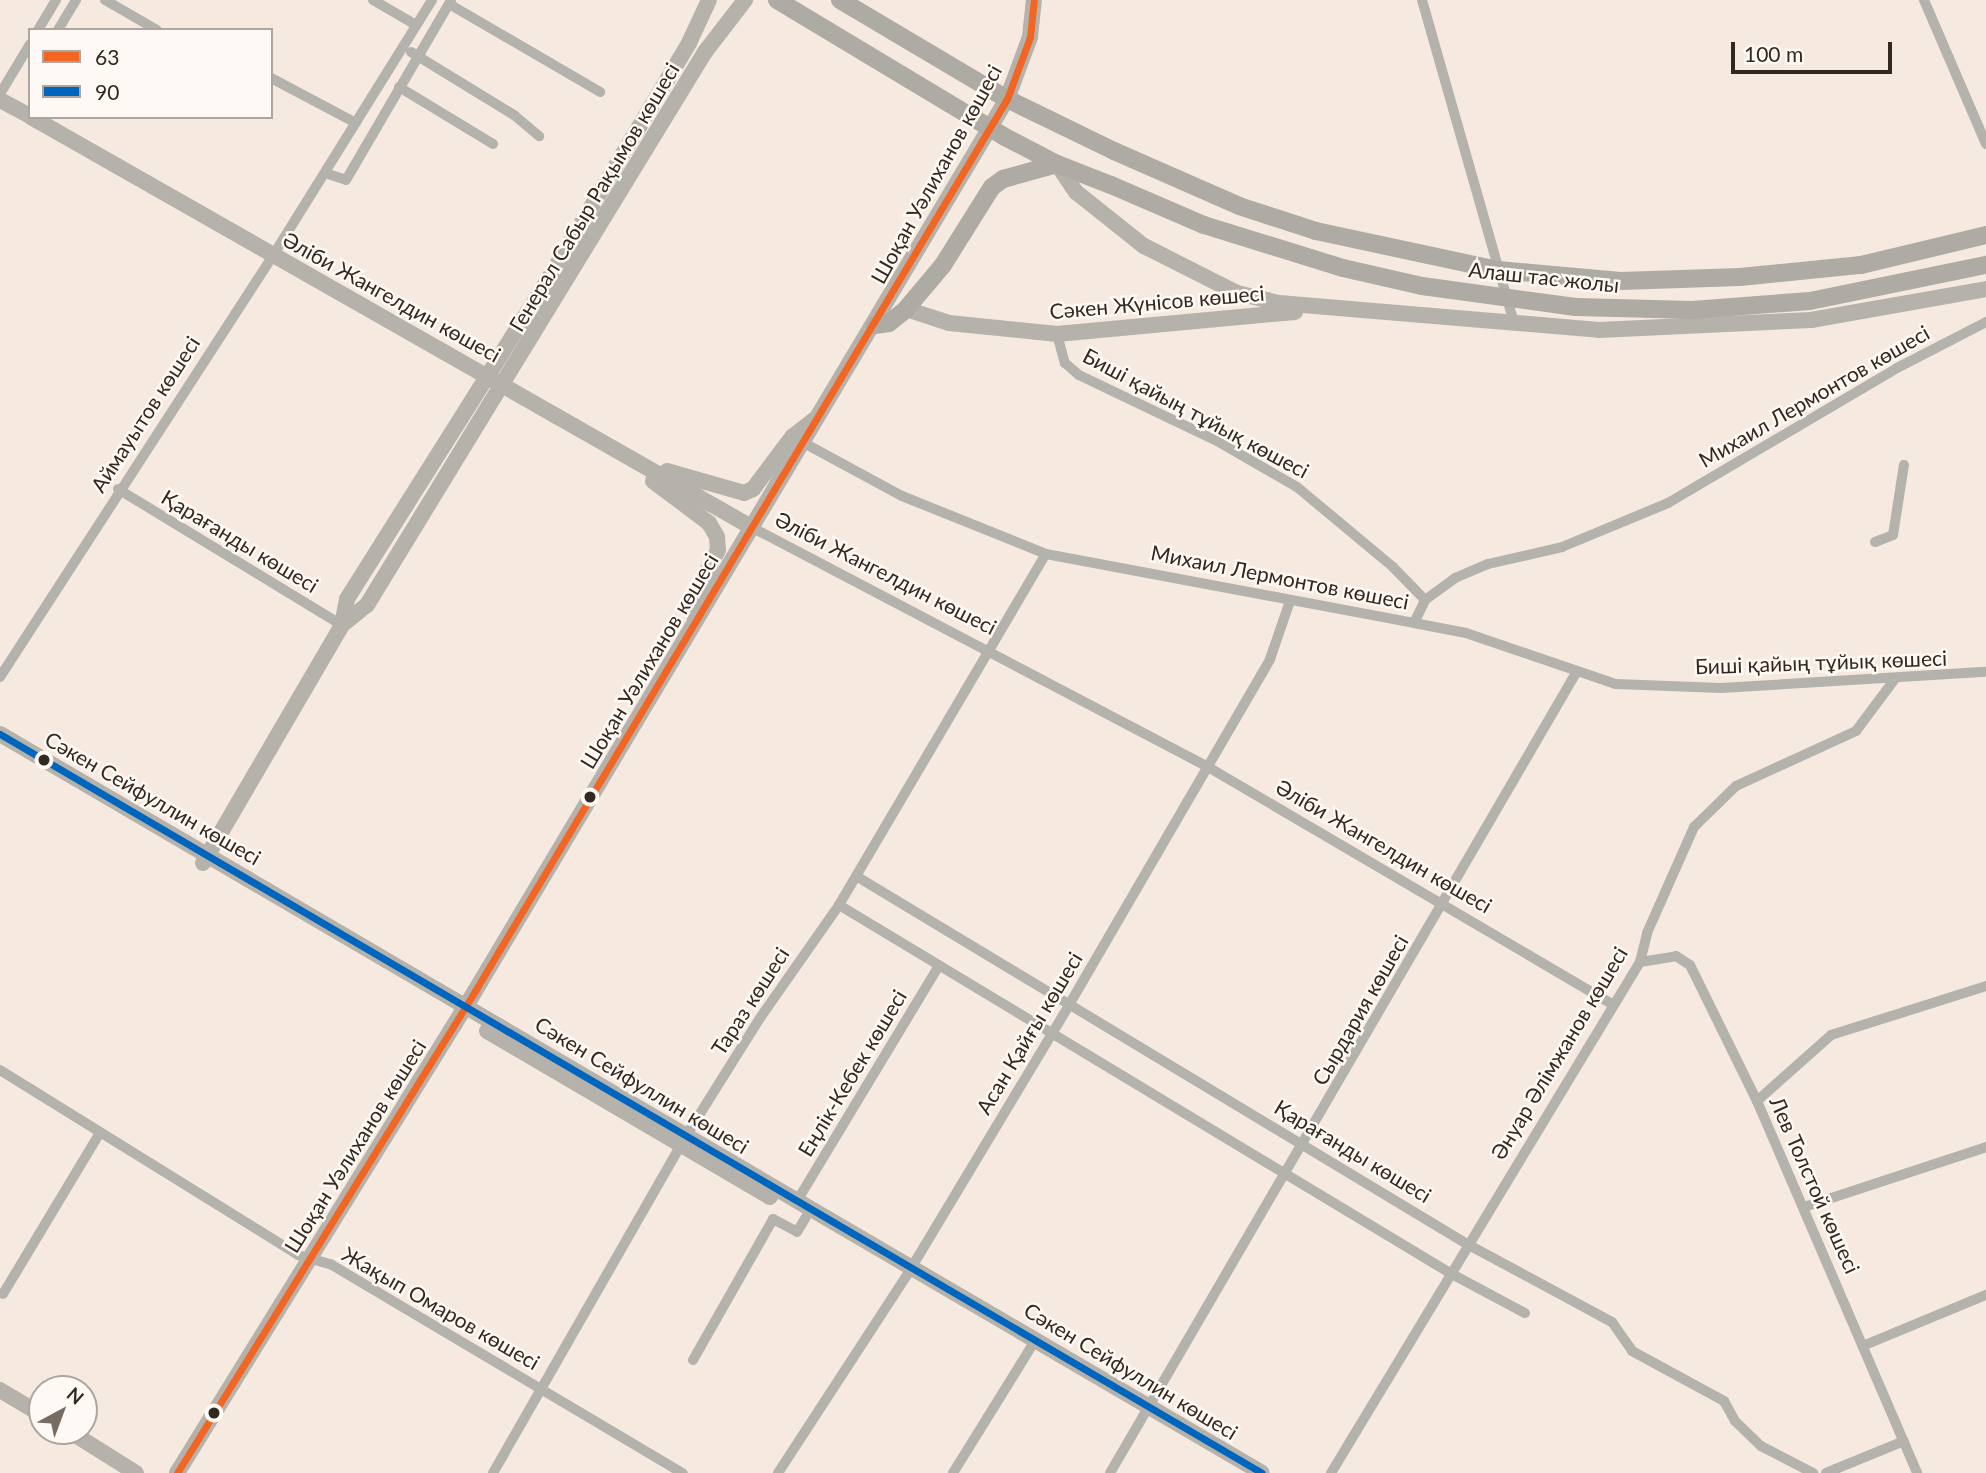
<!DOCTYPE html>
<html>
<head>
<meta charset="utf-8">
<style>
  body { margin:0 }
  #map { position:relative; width:1986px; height:1473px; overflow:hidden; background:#f6e9df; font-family:Lato,sans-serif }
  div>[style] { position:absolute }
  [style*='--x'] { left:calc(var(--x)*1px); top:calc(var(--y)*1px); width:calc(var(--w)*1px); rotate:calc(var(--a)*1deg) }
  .street>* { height:10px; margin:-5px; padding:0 5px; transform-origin:5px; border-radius:5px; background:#b4b2ad }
  .secondary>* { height:16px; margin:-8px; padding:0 8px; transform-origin:8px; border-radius:8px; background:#b4b2ab }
  .primary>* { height:18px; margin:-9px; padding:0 9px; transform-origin:9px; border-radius:9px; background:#aeaba4 }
  .primary-bridge>* { height:18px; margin:-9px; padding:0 9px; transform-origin:9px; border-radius:9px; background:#aeaba4 }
  .bus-1>* { height:7px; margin:-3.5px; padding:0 3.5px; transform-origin:3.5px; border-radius:3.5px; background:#f26522 }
  .bus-2>* { height:7px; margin:-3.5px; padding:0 3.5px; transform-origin:3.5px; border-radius:3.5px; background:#0065bd }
  .dots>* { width:19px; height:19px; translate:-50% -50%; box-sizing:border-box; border:4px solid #fef9f4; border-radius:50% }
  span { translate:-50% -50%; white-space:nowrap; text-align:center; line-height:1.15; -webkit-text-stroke:5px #fef9f4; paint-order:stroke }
  .street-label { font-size:21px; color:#332820 }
  .legend { position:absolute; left:28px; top:28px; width:245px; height:91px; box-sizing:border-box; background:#fef9f4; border:2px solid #ada59f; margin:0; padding:9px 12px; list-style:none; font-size:21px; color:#332820 }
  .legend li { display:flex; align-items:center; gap:14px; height:35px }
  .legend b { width:35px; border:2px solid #ada59f }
  .north { position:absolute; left:28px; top:1375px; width:70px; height:70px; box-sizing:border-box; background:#fef9f4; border:2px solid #ada59f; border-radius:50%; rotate:41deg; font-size:19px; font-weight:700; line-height:28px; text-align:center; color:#332820 }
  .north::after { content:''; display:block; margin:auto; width:24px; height:32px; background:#776c63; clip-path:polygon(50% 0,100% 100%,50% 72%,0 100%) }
  .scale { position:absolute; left:1731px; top:42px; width:161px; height:32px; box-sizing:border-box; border:4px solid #332820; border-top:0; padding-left:9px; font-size:21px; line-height:24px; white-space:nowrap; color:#332820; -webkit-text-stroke:5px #fef9f4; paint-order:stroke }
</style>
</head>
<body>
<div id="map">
  <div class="street">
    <div style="--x:105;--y:0;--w:60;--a:30"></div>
    <div style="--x:373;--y:0;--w:50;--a:30.2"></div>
    <div style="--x:1422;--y:0;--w:336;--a:74.1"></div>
    <div style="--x:1924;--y:0;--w:157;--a:66.7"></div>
    <div style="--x:449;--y:4;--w:175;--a:30.2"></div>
    <div style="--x:38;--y:30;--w:35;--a:-59"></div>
    <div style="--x:58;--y:30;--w:35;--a:-59"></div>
    <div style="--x:411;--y:52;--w:121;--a:31.5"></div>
    <div style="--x:514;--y:115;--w:33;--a:40"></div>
    <div style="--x:271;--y:78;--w:96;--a:27.9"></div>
    <div style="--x:399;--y:87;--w:110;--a:31.2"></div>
    <div style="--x:0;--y:94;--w:58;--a:-59"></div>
    <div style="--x:325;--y:173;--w:22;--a:18"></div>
    <div style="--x:346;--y:180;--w:208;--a:-59.7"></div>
    <div style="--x:1057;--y:334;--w:30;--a:75"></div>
    <div style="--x:1065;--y:363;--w:18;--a:41"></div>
    <div style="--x:1079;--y:375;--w:153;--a:25.6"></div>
    <div style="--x:1217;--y:441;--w:92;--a:29.9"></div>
    <div style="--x:1297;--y:487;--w:125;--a:39.8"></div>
    <div style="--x:1393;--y:567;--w:46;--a:45.9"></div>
    <div style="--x:804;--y:443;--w:111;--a:28.4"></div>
    <div style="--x:902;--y:496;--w:155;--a:21.9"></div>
    <div style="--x:1046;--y:554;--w:374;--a:10.6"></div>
    <div style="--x:1414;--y:623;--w:25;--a:-64"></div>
    <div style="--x:1425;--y:600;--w:37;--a:-36"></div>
    <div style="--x:1455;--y:578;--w:36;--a:-23"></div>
    <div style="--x:1488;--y:564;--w:76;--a:-12.9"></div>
    <div style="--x:1562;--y:547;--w:115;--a:-22.5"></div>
    <div style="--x:1668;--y:503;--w:266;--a:-30.5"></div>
    <div style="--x:1897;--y:368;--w:100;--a:-27.3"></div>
    <div style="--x:118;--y:489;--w:262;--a:31.3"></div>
    <div style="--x:753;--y:528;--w:514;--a:27.71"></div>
    <div style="--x:1208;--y:767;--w:468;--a:30.4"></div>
    <div style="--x:1875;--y:542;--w:19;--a:-21"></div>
    <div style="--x:1893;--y:535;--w:71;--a:-81.1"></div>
    <div style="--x:1414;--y:623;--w:53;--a:10.9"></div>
    <div style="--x:1466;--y:633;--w:158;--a:18.8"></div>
    <div style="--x:1616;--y:684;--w:105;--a:2.2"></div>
    <div style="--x:1721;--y:688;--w:265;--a:-3.5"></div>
    <div style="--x:0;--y:677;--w:504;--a:-57.07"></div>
    <div style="--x:274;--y:254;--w:299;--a:-58.1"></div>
    <div style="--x:856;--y:876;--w:713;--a:31.06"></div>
    <div style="--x:1467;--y:1244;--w:165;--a:28.3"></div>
    <div style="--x:1612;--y:1322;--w:35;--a:55"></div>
    <div style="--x:1632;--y:1351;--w:105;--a:28.5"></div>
    <div style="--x:1724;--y:1401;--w:23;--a:61"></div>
    <div style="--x:1735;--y:1421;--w:36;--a:44"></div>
    <div style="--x:1761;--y:1446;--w:59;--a:27.4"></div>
    <div style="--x:839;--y:905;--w:713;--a:31.06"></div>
    <div style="--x:1450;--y:1273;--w:85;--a:28.1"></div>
    <div style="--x:1640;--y:962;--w:36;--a:-9"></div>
    <div style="--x:1676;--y:956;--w:17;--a:33"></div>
    <div style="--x:1690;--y:965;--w:152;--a:63.8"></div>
    <div style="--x:1757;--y:1101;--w:405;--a:66.7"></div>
    <div style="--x:0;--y:1070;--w:351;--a:31.8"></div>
    <div style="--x:298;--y:1255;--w:35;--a:16"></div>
    <div style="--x:332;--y:1265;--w:408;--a:30.7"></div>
    <div style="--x:1757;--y:1101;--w:99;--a:-41.7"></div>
    <div style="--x:1831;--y:1035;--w:163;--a:-17.5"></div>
    <div style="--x:797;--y:1201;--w:275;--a:-58.9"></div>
    <div style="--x:1804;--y:1207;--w:192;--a:-18.2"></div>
    <div style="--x:3;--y:1294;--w:187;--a:-59"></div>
    <div style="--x:1865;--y:1345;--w:131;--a:-22.5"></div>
    <div style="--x:693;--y:1360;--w:162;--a:-60.4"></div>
    <div style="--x:773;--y:1219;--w:27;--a:28"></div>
    <div style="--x:797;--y:1232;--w:17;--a:-59"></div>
    <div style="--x:493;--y:1473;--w:388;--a:-60.2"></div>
    <div style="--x:686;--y:1136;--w:139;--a:-57.9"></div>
    <div style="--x:760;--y:1018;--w:138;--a:-55"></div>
    <div style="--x:839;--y:905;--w:407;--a:-59.5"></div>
    <div style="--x:778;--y:1473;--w:236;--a:-56.9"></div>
    <div style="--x:907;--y:1275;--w:315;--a:-59"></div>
    <div style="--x:1069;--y:1005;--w:400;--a:-59.8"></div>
    <div style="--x:1270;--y:659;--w:61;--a:-71"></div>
    <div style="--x:953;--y:1473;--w:148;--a:-58.2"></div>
    <div style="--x:1110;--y:1473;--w:926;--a:-59.78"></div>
    <div style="--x:1331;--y:1473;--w:597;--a:-58.84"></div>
    <div style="--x:1640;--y:962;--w:30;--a:-76"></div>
    <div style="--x:1647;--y:933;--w:116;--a:-66.1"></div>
    <div style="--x:1694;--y:827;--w:59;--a:-44.3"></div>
    <div style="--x:1736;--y:786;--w:132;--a:-24.6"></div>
    <div style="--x:1856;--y:731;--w:64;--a:-53.3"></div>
    <div style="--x:1826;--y:1473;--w:84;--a:-22.3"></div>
  </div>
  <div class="secondary">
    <div style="--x:0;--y:100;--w:34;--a:28"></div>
    <div style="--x:31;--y:117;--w:831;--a:29.65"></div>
    <div style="--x:1057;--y:164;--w:34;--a:56"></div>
    <div style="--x:1076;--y:192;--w:87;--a:38.5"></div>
    <div style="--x:1144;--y:246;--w:104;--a:26.8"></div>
    <div style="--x:1237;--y:293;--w:43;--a:13.4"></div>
    <div style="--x:1279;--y:303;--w:321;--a:4.8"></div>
    <div style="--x:1599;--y:330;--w:212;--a:-2.7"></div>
    <div style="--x:1811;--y:320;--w:178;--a:-10"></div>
    <div style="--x:906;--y:309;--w:45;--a:18"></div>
    <div style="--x:949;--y:323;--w:109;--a:5.8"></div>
    <div style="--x:1057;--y:334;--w:239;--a:-5.3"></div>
    <div style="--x:667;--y:471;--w:80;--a:15.9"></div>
    <div style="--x:744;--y:493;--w:10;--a:-24"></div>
    <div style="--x:753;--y:489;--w:65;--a:-53.1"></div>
    <div style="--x:792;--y:437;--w:28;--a:-38"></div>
    <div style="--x:653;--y:481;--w:70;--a:36.9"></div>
    <div style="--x:709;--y:523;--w:16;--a:60"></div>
    <div style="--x:717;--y:537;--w:13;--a:86"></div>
    <div style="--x:718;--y:550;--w:36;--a:117"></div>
    <div style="--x:702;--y:582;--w:35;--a:103"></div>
    <div style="--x:342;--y:625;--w:32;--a:-39"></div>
    <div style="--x:367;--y:605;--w:648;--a:-58.57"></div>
    <div style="--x:705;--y:52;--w:66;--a:-52.4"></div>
    <div style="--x:0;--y:734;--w:1462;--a:30.35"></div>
    <div style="--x:203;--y:863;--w:276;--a:-59.7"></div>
    <div style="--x:342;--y:625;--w:26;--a:-79"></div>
    <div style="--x:347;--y:599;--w:379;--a:-57.8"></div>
    <div style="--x:549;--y:278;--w:274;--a:-59.2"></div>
    <div style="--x:689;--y:43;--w:47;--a:-65.1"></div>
    <div style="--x:487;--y:1031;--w:328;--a:30.4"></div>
    <div style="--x:0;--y:1390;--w:49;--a:30.8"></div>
    <div style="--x:69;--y:1431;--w:79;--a:32.1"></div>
    <div style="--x:177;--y:1473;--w:567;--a:-58.27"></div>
    <div style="--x:475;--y:991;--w:1039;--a:-59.19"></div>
    <div style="--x:1007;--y:99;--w:66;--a:-69.6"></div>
    <div style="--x:1030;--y:37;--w:37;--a:-84"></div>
  </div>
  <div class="primary">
    <div style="--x:777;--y:0;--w:266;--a:31"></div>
    <div style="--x:1005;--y:137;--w:59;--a:27.4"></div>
    <div style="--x:1057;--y:164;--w:58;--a:21.3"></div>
    <div style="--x:840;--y:0;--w:194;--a:30.7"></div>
    <div style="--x:1007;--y:99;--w:119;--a:25.9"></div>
    <div style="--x:875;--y:325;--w:14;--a:-8"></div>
    <div style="--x:889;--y:323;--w:22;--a:-39"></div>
    <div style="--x:906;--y:309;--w:57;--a:-49.9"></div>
    <div style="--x:943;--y:265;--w:92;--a:-57.9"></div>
    <div style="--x:992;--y:187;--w:14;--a:-36"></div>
    <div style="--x:1003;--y:179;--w:56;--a:-15.5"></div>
  </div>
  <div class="primary-bridge">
    <div style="--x:1114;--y:151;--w:137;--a:23.7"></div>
    <div style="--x:1239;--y:206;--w:81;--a:18"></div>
    <div style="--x:1316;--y:231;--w:186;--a:12.1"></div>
    <div style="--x:1498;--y:270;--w:123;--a:5.1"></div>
    <div style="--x:1621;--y:281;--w:119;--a:-1.9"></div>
    <div style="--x:1740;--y:277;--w:122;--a:-5.7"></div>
    <div style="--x:1861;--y:265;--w:129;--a:-13.5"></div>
    <div style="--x:1111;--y:185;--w:101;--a:23.3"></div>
    <div style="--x:1204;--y:225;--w:145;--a:17.2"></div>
    <div style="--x:1343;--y:268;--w:81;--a:12.8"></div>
    <div style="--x:1422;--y:286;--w:155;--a:7.8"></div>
    <div style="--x:1576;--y:307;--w:116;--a:1.5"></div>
    <div style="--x:1692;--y:310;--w:118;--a:-4.4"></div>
    <div style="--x:1810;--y:301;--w:180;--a:-11.6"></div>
  </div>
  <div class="bus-1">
    <div style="--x:177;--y:1473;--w:567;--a:-58.27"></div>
    <div style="--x:475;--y:991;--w:1039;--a:-59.19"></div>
    <div style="--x:1007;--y:99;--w:66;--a:-69.6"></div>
    <div style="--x:1030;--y:37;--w:37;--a:-84"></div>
  </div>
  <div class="bus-2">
    <div style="--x:0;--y:734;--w:1462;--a:30.35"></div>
  </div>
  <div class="dots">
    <div style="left:44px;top:760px;background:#332820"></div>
    <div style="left:590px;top:797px;background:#332820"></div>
    <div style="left:214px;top:1413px;background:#332820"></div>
  </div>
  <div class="street-label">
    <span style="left:936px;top:174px;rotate:-61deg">Шоқан Уәлиханов көшесі</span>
    <span style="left:594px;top:197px;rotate:-59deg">Генерал Сабыр Рақымов көшесі</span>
    <span style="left:1544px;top:277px;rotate:6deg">Алаш тас жолы</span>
    <span style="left:392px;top:297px;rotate:29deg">Әліби Жангелдин көшесі</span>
    <span style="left:1157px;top:302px;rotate:-5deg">Сәкен Жүнісов көшесі</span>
    <span style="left:1814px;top:396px;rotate:-30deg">Михаил Лермонтов көшесі</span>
    <span style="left:1196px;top:413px;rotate:28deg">Биші қайың тұйық көшесі</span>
    <span style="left:145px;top:414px;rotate:-57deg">Аймауытов көшесі</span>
    <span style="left:240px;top:541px;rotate:31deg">Қарағанды көшесі</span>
    <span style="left:886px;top:573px;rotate:27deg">Әліби Жангелдин көшесі</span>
    <span style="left:1280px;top:577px;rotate:11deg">Михаил Лермонтов көшесі</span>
    <span style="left:649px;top:661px;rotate:-59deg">Шоқан Уәлиханов көшесі</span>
    <span style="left:1821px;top:662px;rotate:-2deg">Биші қайың тұйық көшесі</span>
    <span style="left:153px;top:798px;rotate:30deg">Сәкен Сейфуллин көшесі</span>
    <span style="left:1384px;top:846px;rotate:30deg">Әліби Жангелдин көшесі</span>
    <span style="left:750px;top:1001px;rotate:-57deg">Тараз көшесі</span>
    <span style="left:1360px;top:1010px;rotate:-60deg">Сырдария көшесі</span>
    <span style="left:1029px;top:1033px;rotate:-59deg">Асан Қайғы көшесі</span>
    <span style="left:1559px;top:1053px;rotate:-59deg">Әнуар Әлімжанов көшесі</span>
    <span style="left:852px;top:1073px;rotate:-59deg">Еңлік-Кебек көшесі</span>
    <span style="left:642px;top:1085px;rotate:31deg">Сәкен Сейфуллин көшесі</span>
    <span style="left:355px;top:1146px;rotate:-58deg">Шоқан Уәлиханов көшесі</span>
    <span style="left:1353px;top:1151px;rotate:31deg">Қарағанды көшесі</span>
    <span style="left:1815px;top:1185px;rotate:66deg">Лев Толстой көшесі</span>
    <span style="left:441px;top:1308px;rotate:30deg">Жақып Омаров көшесі</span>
    <span style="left:1131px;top:1371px;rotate:31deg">Сәкен Сейфуллин көшесі</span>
  </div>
  <ul class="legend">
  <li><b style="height:9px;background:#f26522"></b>63</li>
  <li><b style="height:9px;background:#0065bd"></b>90</li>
  </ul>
  <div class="north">N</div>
  <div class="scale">100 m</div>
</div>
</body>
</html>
